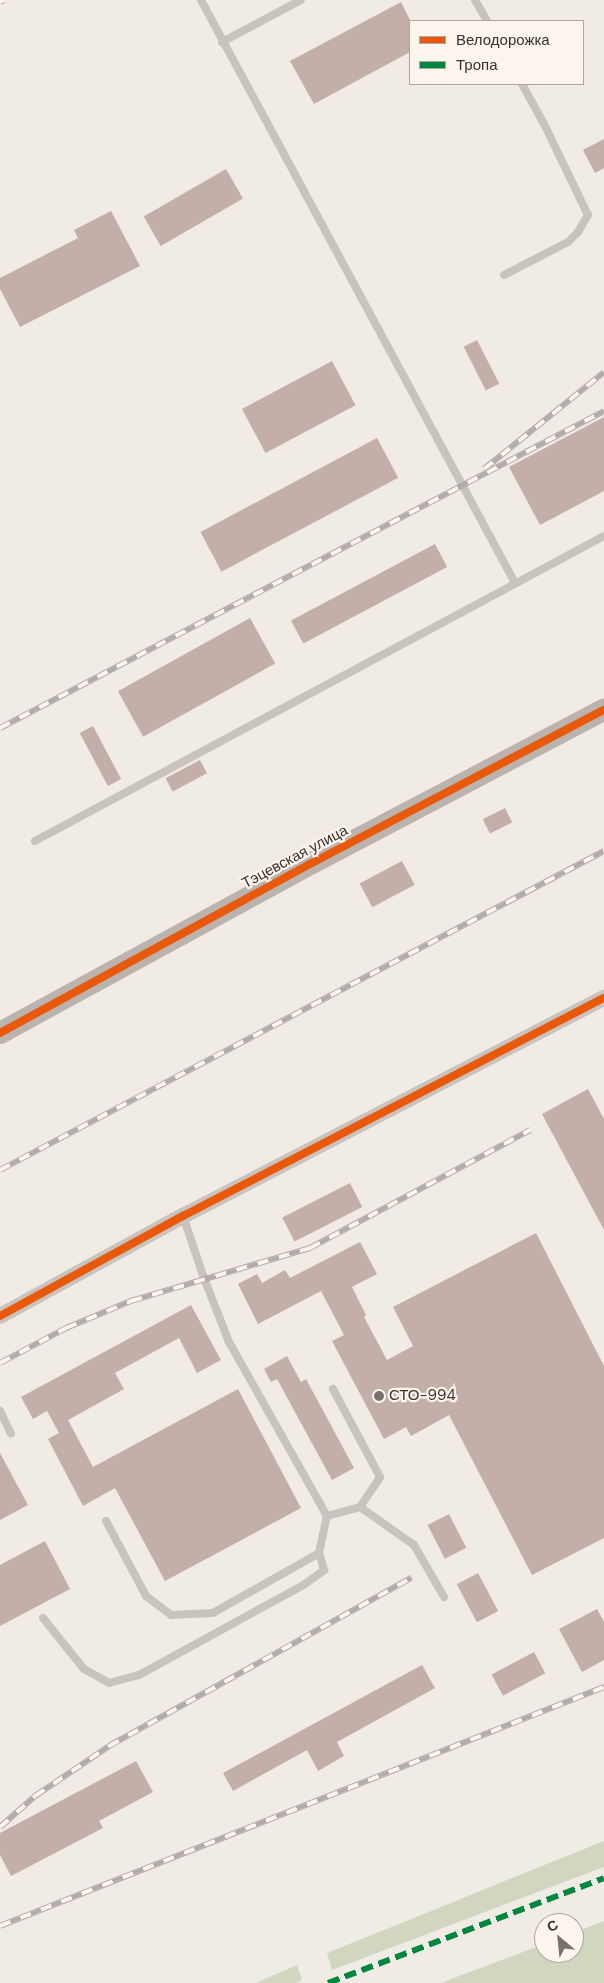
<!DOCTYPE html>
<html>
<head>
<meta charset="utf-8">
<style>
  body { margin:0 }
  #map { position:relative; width:604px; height:1983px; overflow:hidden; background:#f0ebe5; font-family:"DM Sans",sans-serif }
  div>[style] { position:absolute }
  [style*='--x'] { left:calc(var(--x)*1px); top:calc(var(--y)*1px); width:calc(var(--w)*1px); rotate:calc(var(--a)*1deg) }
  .green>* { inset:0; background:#d1d6bf }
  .building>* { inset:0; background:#c3afa7; transform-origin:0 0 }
  .lane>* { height:8px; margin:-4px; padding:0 4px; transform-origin:4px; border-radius:4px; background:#c9c3be }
  .street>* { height:16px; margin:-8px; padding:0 8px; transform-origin:8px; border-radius:8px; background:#c9c3be }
  .secondary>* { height:22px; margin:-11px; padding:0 11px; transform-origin:11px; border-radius:11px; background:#bab3ae }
  .rail>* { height:5.5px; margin-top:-2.75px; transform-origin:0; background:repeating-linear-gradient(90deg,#fbf5ee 0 11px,#b1aca8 0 22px); box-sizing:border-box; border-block:1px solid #b1aca8 }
  .quiet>* { height:6px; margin-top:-3px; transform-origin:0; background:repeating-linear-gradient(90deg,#00873e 0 12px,transparent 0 18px) }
  .cycleway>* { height:8px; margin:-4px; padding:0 4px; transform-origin:4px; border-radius:4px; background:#e8590c }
  .dots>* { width:14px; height:14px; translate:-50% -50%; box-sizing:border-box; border:2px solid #fbf5ee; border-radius:50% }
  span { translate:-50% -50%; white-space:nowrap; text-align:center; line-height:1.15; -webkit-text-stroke:4.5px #fbf5ee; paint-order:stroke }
  .street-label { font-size:15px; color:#3b302b }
  .poi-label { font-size:15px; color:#3b302b }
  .left { translate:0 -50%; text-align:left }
  .legend { position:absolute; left:409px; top:20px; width:175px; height:65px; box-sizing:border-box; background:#fbf5ee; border:1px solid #aea6a0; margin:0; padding:6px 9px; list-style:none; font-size:15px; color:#3b302b }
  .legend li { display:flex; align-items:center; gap:10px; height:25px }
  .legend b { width:25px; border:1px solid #aea6a0 }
  .north { position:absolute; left:534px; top:1913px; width:50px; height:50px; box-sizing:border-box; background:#fbf5ee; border:1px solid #aea6a0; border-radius:50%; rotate:332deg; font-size:14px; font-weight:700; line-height:20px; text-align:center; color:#3b302b }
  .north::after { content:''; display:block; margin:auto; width:18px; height:22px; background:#7a716c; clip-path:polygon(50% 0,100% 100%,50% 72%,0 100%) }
</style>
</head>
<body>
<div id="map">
  <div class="green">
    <div style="clip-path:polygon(604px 1841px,604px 1867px,332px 1970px,327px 1953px)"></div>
    <div style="clip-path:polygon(604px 1921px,604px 1983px,441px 1983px,544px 1944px,544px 1953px,574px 1953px,574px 1933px)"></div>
    <div style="clip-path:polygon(297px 1965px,302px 1980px,296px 1983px,256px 1983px)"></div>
  </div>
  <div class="building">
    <div style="clip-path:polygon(401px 2px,410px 20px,410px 52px,314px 104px,290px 61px)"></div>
    <div style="clip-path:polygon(604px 139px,604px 168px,595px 173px,583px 150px)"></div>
    <div style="left:226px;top:169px;width:34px;height:95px;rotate:60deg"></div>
    <div style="clip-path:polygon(111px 211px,140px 266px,20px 327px,0 289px,0 278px,78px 238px,74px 230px)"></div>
    <div style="left:477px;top:340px;width:49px;height:15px;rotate:63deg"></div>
    <div style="left:332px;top:361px;width:50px;height:102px;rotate:62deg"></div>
    <div style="clip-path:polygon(604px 417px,604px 491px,540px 525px,509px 467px)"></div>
    <div style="left:377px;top:438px;width:45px;height:200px;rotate:62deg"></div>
    <div style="left:435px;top:544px;width:26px;height:163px;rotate:62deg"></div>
    <div style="left:250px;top:618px;width:52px;height:151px;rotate:61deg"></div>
    <div style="left:93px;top:726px;width:60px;height:15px;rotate:62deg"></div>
    <div style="left:200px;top:760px;width:15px;height:39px;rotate:62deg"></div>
    <div style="left:505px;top:808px;width:16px;height:25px;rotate:63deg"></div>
    <div style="left:402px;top:861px;width:27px;height:48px;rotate:62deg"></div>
    <div style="clip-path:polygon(588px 1089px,604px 1119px,604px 1230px,542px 1114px)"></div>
    <div style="left:350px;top:1183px;width:27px;height:76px;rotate:63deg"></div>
    <div style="clip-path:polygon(536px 1233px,604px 1366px,604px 1538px,532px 1575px,449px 1415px,411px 1436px,406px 1427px,384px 1439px,332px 1341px,344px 1335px,321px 1291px,258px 1324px,238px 1284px,257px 1274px,262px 1283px,285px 1270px,290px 1278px,360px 1242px,377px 1274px,352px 1287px,366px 1315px,364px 1317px,387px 1360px,413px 1346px,393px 1307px)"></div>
    <div style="clip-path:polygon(191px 1305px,221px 1360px,197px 1373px,179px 1338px,115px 1373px,124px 1389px,68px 1420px,93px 1467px,238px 1389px,301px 1508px,165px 1581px,115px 1488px,83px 1506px,48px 1439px,59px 1433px,47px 1411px,33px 1419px,21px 1397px)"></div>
    <div style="clip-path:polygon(287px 1356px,301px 1382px,306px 1379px,354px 1468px,332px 1480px,277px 1379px,271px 1382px,264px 1369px)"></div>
    <div style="clip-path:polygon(0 1453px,28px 1505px,0 1520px)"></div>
    <div style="left:449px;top:1514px;width:38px;height:24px;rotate:63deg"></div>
    <div style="clip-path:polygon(45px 1541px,70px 1589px,0 1626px,0 1565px)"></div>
    <div style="left:478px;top:1573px;width:43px;height:24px;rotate:62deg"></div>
    <div style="clip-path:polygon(597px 1609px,604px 1622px,604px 1660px,582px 1672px,559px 1629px)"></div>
    <div style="left:534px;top:1652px;width:24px;height:48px;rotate:62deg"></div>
    <div style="clip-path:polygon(422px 1665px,435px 1688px,337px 1742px,344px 1756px,318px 1771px,307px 1750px,233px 1791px,223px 1773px)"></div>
    <div style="clip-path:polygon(136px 1761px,153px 1792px,99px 1821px,103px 1828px,11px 1876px,0 1855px,0 1833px)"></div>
  </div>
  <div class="lane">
    <div style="--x:201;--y:0;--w:662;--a:61.69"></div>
    <div style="--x:475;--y:0;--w:24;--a:60"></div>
    <div style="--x:222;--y:42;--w:89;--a:-28"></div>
    <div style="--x:504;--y:275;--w:72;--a:-27.3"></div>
    <div style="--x:568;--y:242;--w:14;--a:-45"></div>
    <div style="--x:578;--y:232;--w:20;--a:-60"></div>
    <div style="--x:588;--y:215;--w:99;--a:-115.8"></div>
    <div style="--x:545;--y:126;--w:48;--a:-118.7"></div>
    <div style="--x:35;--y:841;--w:646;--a:-28.19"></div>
    <div style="--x:183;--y:1216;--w:65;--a:71.3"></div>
    <div style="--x:204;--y:1278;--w:69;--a:68.7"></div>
    <div style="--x:229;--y:1342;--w:200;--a:60.6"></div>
    <div style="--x:327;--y:1516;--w:34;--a:-15"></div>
    <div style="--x:360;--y:1507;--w:36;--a:-56"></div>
    <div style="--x:380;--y:1477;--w:100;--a:-118.1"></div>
    <div style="--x:0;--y:1411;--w:25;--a:64"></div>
    <div style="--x:360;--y:1507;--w:66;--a:35.1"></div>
    <div style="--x:414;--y:1545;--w:60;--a:60"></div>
    <div style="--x:106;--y:1521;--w:85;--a:61.9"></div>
    <div style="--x:146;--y:1596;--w:31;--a:37"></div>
    <div style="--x:171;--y:1615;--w:42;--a:-2.7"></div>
    <div style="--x:213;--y:1613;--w:122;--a:-29.5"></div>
    <div style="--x:319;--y:1553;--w:38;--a:-78"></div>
    <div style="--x:43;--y:1618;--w:65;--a:51.2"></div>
    <div style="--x:84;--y:1669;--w:29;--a:29"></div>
    <div style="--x:109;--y:1683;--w:31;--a:-15"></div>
    <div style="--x:139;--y:1675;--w:189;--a:-28.7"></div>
    <div style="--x:305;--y:1584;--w:24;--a:-36"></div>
    <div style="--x:324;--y:1570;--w:18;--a:-106"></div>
  </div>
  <div class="street">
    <div style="--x:0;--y:1316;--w:209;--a:-28.7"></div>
    <div style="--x:183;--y:1216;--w:474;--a:-27.4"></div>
  </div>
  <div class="secondary">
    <div style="--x:0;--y:1033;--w:355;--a:-28.6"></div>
    <div style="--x:312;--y:863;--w:330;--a:-27.7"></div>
  </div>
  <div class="rail">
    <div style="--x:0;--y:2;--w:4;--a:-27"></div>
    <div style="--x:484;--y:469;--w:154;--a:-38.9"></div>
    <div style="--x:0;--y:728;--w:682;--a:-27.69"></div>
    <div style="--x:0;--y:1170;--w:683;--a:-27.84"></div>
    <div style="--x:0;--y:1363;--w:75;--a:-27.9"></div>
    <div style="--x:66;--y:1328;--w:70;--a:-22.6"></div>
    <div style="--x:131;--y:1301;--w:187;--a:-16.5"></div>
    <div style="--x:310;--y:1248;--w:250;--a:-28.2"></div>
    <div style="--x:0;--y:1827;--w:47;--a:-41.5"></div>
    <div style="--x:35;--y:1796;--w:89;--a:-34"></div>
    <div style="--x:109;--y:1746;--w:346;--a:-29.1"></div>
    <div style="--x:0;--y:1926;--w:650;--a:-21.59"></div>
  </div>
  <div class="quiet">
    <div style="--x:328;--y:1983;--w:295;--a:-20.8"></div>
  </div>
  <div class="cycleway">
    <div style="--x:0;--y:1033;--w:355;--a:-28.6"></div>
    <div style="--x:312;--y:863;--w:330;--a:-27.7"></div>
    <div style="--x:0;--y:1316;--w:209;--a:-28.7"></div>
    <div style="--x:183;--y:1216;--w:474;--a:-27.4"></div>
  </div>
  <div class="dots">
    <div style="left:379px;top:1396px;background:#7a716c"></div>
  </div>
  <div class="street-label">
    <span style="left:295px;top:857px;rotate:-28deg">Тэцевская улица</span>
  </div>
  <div class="poi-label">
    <span class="left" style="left:389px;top:1396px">СТО-994</span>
  </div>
  <ul class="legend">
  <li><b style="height:6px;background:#e8590c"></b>Велодорожка</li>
  <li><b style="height:6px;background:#00873e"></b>Тропа</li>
  </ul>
  <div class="north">С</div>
</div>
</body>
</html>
